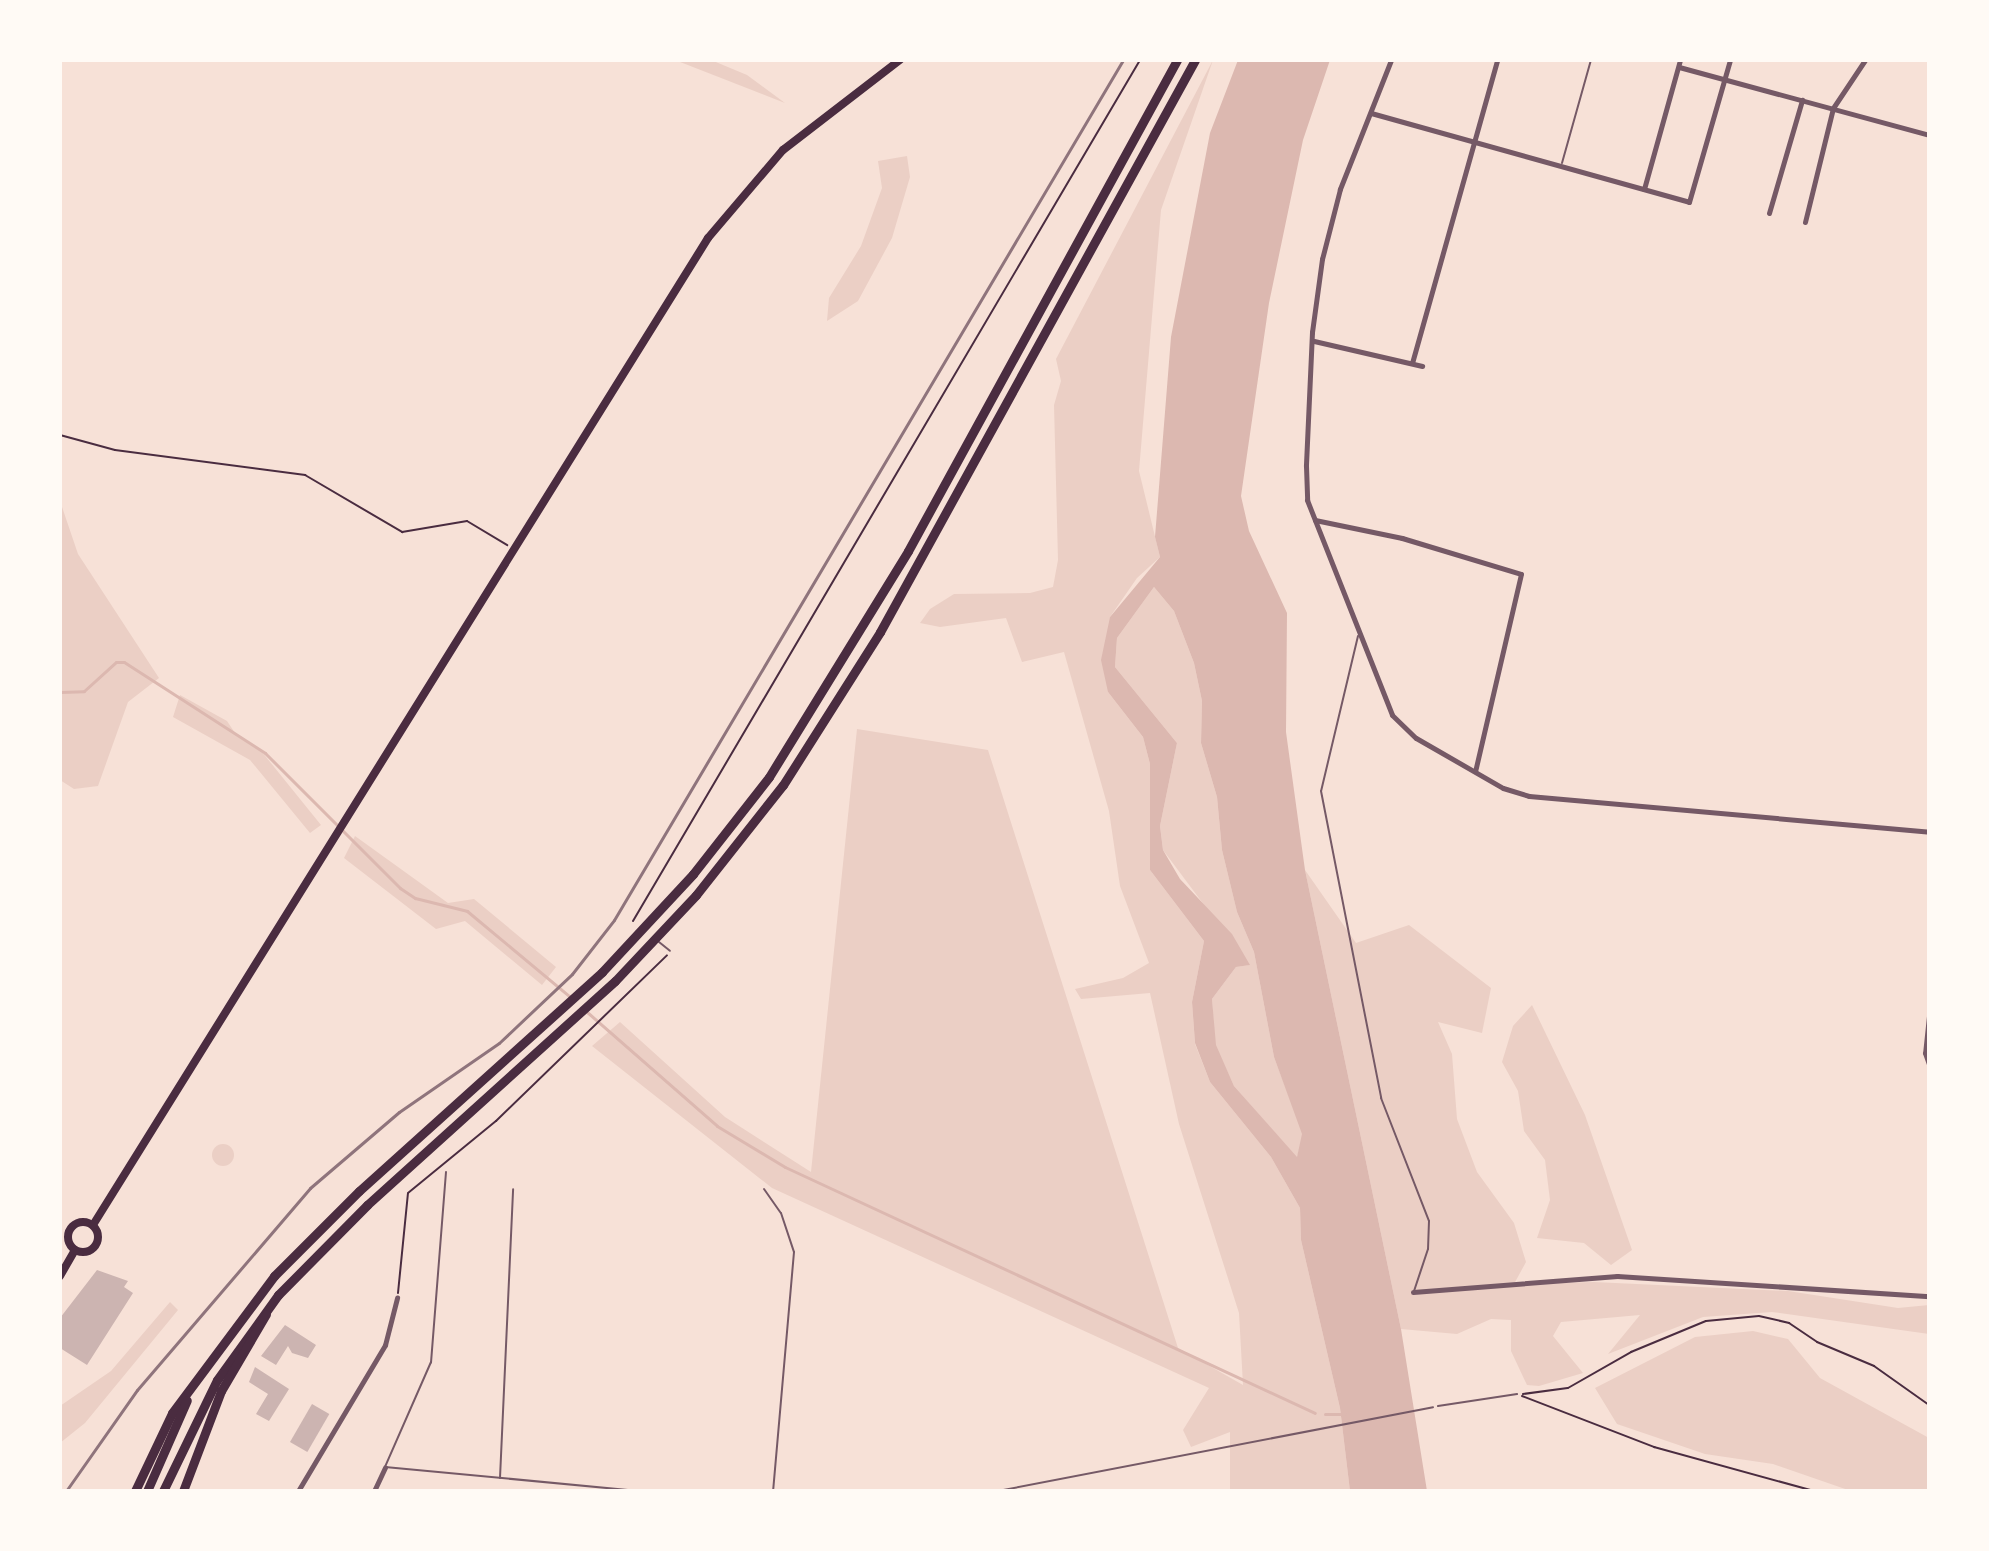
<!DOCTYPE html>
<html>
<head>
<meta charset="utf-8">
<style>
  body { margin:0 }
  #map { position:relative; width:1989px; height:1551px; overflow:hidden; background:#f7e1d7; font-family:"Alegreya Sans",sans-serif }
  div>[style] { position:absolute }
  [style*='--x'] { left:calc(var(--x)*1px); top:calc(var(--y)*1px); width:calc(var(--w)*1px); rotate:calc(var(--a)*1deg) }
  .green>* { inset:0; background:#ebcfc5 }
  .round { border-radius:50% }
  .water>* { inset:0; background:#dcb8b0 }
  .stream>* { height:3px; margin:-1.5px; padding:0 1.5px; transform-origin:1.5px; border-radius:1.5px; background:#dcb8b0 }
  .building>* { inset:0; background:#ccb4b1; transform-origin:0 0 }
  .path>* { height:2px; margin:-1px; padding:0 1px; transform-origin:1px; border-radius:1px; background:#4a2c40 }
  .service>* { height:2px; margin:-1px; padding:0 1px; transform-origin:1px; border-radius:1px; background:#755966 }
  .minor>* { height:5px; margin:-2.5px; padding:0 2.5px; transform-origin:2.5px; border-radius:2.5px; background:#755966 }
  .primary>* { height:8px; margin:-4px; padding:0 4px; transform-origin:4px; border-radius:4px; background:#4a2c40 }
  .primary>.ring { margin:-4px; padding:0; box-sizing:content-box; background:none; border:8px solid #4a2c40; border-radius:50% }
  .motorway>* { height:9px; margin:-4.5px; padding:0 4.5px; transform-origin:4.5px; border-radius:4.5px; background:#4a2c40 }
  .rail>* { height:3px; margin:-1.5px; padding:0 1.5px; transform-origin:1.5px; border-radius:1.5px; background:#8f747c }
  span { translate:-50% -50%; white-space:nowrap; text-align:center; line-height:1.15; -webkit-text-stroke:6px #fffaf5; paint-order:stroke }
  .frame { position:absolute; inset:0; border:62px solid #fffaf5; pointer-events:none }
</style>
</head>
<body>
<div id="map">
  <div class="green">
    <div style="clip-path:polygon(675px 60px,711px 60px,747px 75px,785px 103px)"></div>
    <div style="clip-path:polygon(1213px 60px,1161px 210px,1139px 471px,1160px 557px,1137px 578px,1110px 617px,1108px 692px,1143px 737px,1150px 764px,1150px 870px,1204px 941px,1192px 1002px,1195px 1044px,1210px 1082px,1271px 1157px,1300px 1208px,1301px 1240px,1340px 1408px,1350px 1491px,1230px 1491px,1230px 1432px,1191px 1447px,1183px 1430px,1209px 1388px,772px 1188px,592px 1046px,620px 1022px,725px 1117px,811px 1172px,857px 729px,988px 750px,1178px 1348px,1243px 1385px,1239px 1313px,1179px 1124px,1150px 993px,1081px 999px,1075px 989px,1123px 978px,1149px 963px,1120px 886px,1109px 811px,1064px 652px,1022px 662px,1006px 618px,940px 627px,920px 623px,930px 609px,954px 594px,1030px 593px,1053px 587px,1058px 560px,1054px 405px,1061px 381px,1056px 359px)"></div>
    <div style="clip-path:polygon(907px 156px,910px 177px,892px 238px,858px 301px,827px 321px,829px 298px,861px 246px,882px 188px,878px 161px)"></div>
    <div style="clip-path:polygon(60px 501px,78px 554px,159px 678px,128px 702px,98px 786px,74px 789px,60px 780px)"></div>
    <div style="clip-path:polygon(1154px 587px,1174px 611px,1194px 663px,1202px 701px,1201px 743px,1217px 797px,1222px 850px,1237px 912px,1254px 952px,1274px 1057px,1303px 1134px,1297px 1158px,1234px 1086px,1215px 1045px,1212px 999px,1236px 967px,1249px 965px,1163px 850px,1160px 826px,1177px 743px,1115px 667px,1117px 638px)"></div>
    <div style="clip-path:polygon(180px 695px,227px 721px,237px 736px,262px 752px,321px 825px,310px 833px,250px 760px,173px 717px)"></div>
    <div style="clip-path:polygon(355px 836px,448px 903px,474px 899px,556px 967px,542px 985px,465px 921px,436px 929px,344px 858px)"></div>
    <div style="clip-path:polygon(1305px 870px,1356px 943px,1409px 925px,1491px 988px,1482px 1033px,1438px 1022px,1452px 1054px,1457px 1119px,1477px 1172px,1514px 1223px,1526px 1262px,1514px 1284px,1594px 1282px,1788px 1291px,1898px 1308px,1929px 1305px,1929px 1334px,1772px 1312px,1703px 1317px,1608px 1354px,1640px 1315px,1561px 1322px,1553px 1336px,1583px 1373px,1539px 1386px,1527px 1385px,1511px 1351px,1511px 1320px,1491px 1319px,1457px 1334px,1401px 1329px)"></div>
    <div style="clip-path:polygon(1532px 1005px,1585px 1115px,1632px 1250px,1611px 1265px,1584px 1243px,1537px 1238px,1550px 1200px,1545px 1160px,1524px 1131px,1518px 1091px,1502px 1062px,1513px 1026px)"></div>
    <div class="round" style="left:212px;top:1144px;width:22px;height:22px"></div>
    <div style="clip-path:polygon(170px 1302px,178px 1310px,85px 1423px,60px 1443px,60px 1406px,111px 1371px)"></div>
    <div style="clip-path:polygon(1753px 1331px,1788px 1339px,1820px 1378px,1929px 1438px,1929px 1491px,1851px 1491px,1773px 1464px,1705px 1454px,1617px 1424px,1595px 1388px,1695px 1337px)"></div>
  </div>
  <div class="water">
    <div style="clip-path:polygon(evenodd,1238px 60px,1330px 60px,1303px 140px,1269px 303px,1241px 496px,1249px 531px,1287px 613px,1286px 732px,1305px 870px,1401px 1329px,1427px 1491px,1350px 1491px,1340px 1408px,1301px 1240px,1300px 1208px,1271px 1157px,1210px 1082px,1195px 1043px,1192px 1002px,1204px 941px,1150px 870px,1150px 764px,1143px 737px,1108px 692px,1101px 660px,1110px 617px,1160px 557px,1155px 537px,1171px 337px,1210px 133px,1238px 60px,1154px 587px,1174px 611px,1194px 663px,1202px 701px,1201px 743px,1217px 797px,1222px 850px,1237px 912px,1254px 952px,1274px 1057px,1302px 1134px,1297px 1157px,1234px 1086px,1216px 1045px,1212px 999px,1236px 967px,1250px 965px,1232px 934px,1180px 879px,1163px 850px,1160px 826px,1177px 743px,1115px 667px,1117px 638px,1154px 587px)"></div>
  </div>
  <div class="stream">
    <div style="--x:60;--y:692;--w:24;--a:-2"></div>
    <div style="--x:84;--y:691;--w:43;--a:-42.2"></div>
    <div style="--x:116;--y:662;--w:8;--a:0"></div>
    <div style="--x:124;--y:662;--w:168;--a:32.8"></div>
    <div style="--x:265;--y:753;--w:191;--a:45"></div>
    <div style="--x:400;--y:888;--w:18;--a:34"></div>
    <div style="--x:415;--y:898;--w:54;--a:14"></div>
    <div style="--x:467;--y:911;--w:133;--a:39.8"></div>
    <div style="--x:587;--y:1012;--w:173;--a:41.2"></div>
    <div style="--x:717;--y:1126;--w:79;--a:31.1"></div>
    <div style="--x:785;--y:1167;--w:584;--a:24.9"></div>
    <div style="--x:1325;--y:1414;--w:20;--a:0"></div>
  </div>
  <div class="building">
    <div style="clip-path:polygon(97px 1270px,128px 1281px,124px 1287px,133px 1293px,87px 1365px,60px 1348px,60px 1318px)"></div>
    <div style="clip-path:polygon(285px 1325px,316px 1345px,308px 1358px,292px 1353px,288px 1346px,276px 1365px,261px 1356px)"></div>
    <div style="clip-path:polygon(255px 1367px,289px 1389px,269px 1421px,256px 1414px,268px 1394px,249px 1382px)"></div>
    <div style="left:312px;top:1404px;width:20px;height:44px;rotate:30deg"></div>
  </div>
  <div class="path">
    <div style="--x:60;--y:435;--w:57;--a:15.3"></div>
    <div style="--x:115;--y:450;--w:192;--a:7.5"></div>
    <div style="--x:305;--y:475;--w:113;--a:30.4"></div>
    <div style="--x:402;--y:532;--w:66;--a:-9.6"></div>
    <div style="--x:467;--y:521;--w:47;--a:31"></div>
    <div style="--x:633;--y:921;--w:999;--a:-59.51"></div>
    <div style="--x:398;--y:1293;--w:100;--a:-84.3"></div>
    <div style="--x:408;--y:1193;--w:114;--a:-39.3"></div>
    <div style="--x:496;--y:1121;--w:238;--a:-44.1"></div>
    <div style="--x:1523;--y:1394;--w:45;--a:-7.6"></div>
    <div style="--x:1568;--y:1388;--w:73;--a:-29.7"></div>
    <div style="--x:1631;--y:1352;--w:81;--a:-22.5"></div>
    <div style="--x:1706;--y:1321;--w:53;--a:-5.4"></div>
    <div style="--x:1759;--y:1316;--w:31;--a:13"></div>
    <div style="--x:1789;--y:1323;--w:34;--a:34"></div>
    <div style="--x:1817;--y:1342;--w:62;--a:22.8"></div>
    <div style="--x:1874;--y:1366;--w:67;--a:35.3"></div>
    <div style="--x:1522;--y:1396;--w:142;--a:21.1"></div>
    <div style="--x:1654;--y:1447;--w:166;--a:15.4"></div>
  </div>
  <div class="service">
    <div style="--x:1562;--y:163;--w:107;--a:-74.3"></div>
    <div style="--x:1358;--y:636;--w:159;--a:103.4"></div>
    <div style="--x:1321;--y:791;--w:313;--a:78.9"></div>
    <div style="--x:1381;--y:1098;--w:132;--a:68.7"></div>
    <div style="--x:1429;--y:1221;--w:28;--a:92"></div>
    <div style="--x:1428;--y:1249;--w:44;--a:108.4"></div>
    <div style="--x:659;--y:942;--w:14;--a:39"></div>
    <div style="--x:446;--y:1172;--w:191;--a:94.5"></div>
    <div style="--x:431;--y:1362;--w:115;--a:113.7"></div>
    <div style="--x:385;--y:1467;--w:257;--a:5.4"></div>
    <div style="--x:764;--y:1189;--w:29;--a:55"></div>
    <div style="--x:781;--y:1213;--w:41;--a:71.6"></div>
    <div style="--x:794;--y:1252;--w:240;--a:95"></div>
    <div style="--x:1438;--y:1406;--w:80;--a:-8.6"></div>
    <div style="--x:500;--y:1478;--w:289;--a:-87.4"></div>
    <div style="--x:998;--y:1491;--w:443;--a:-10.9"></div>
  </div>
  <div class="minor">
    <div style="--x:1391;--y:60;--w:139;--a:111.6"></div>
    <div style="--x:1340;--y:189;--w:72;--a:104.4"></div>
    <div style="--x:1322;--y:259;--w:74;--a:97.8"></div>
    <div style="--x:1312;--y:332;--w:134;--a:92.6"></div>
    <div style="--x:1306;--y:466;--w:34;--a:88"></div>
    <div style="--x:1307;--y:500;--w:231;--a:68.4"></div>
    <div style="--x:1392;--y:715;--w:33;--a:44"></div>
    <div style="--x:1416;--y:738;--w:100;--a:29.9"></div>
    <div style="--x:1503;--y:788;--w:27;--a:17"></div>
    <div style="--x:1529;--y:796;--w:402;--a:5.1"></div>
    <div style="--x:1679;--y:67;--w:259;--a:15.2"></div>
    <div style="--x:1371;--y:113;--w:330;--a:15.6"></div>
    <div style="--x:1689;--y:202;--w:148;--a:-73.9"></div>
    <div style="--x:1644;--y:189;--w:134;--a:-74.4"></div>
    <div style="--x:1769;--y:213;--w:118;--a:-73.7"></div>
    <div style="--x:1805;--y:222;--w:117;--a:-76.2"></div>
    <div style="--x:1833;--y:108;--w:58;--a:-56.3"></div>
    <div style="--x:1314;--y:341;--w:111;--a:13"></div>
    <div style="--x:1412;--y:363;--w:315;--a:-74.3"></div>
    <div style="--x:1315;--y:520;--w:89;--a:11.7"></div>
    <div style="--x:1402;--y:538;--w:124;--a:16.8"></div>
    <div style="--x:1521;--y:574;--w:202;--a:103.1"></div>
    <div style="--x:1929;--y:1016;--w:37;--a:96"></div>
    <div style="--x:1925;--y:1053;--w:12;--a:70"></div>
    <div style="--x:1413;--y:1292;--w:205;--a:-4.5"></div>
    <div style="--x:1617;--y:1276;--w:313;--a:3.7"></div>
    <div style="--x:298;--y:1491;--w:170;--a:-59.2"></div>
    <div style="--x:385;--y:1345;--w:49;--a:-75.7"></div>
    <div style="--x:374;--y:1491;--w:26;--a:-65"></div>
  </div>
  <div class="primary">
    <div class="ring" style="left:68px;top:1222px;width:22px;height:22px"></div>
    <div style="--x:93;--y:1225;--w:1163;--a:-58.07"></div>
    <div style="--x:708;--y:238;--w:116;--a:-49.6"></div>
    <div style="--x:783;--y:150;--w:148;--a:-37.6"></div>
    <div style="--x:60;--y:1276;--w:30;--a:-60"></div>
  </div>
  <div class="motorway">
    <div style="--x:135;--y:1491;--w:86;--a:-64.6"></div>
    <div style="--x:172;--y:1413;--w:171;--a:-53.3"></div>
    <div style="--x:274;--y:1276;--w:120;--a:-45"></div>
    <div style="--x:359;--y:1191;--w:327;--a:-42"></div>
    <div style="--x:602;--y:972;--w:134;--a:-47.1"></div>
    <div style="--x:693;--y:874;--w:123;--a:-51.9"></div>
    <div style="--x:769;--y:777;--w:265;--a:-58.4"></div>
    <div style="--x:908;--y:551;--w:560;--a:-61.28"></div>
    <div style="--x:147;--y:1491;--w:99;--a:-66.3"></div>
    <div style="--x:163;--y:1491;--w:123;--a:-64.1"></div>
    <div style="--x:217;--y:1380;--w:105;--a:-54.3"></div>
    <div style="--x:278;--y:1295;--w:127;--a:-45.3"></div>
    <div style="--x:367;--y:1205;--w:334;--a:-42.1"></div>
    <div style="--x:615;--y:981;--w:118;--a:-46.7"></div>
    <div style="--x:696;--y:895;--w:140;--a:-51.7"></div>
    <div style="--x:783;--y:785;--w:181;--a:-57.6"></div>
    <div style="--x:880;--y:632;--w:653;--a:-61.16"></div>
    <div style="--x:183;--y:1491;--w:107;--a:-69.2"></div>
    <div style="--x:221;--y:1391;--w:89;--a:-59.7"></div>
  </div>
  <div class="rail">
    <div style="--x:66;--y:1491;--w:123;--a:-54.9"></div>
    <div style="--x:137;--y:1390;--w:266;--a:-49.4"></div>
    <div style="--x:310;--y:1188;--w:117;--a:-40.5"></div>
    <div style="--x:399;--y:1112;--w:121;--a:-34.6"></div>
    <div style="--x:499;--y:1043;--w:100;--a:-43.4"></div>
    <div style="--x:572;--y:974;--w:68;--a:-52.1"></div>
    <div style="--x:614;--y:920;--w:999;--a:-59.38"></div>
  </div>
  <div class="frame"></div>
</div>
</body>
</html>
